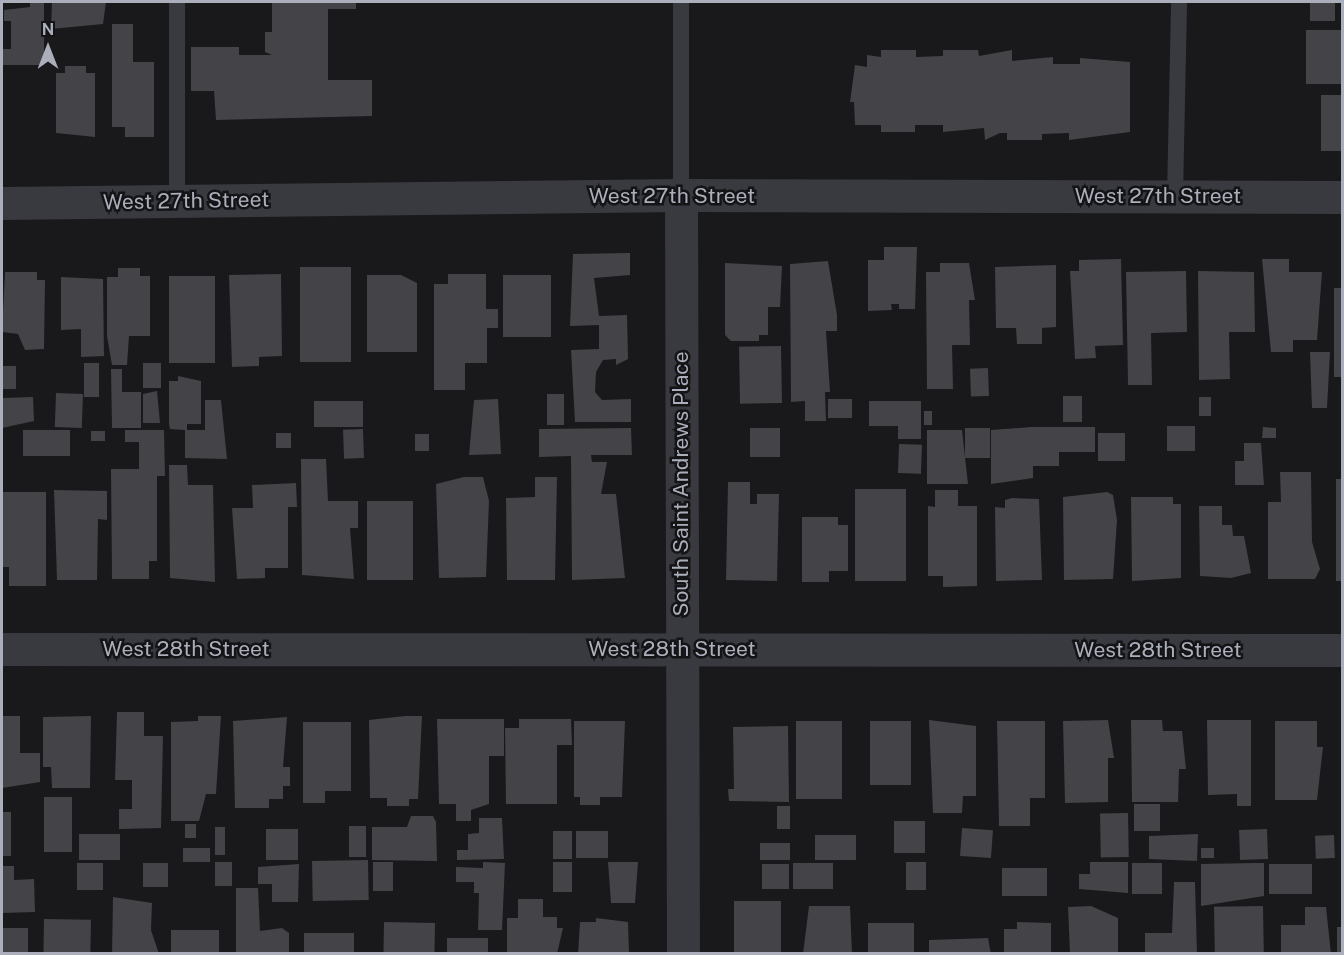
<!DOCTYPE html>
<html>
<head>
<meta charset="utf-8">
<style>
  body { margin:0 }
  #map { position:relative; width:1344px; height:955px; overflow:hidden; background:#19191b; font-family:"Public Sans",sans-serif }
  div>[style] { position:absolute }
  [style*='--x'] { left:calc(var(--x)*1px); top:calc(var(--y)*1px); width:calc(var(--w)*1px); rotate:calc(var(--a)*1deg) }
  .building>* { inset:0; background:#434348; transform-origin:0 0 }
  .service>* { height:16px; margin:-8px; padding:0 8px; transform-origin:8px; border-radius:8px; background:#393a40 }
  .minor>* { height:33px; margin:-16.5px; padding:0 16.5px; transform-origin:16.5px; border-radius:16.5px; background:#393a40 }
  span { translate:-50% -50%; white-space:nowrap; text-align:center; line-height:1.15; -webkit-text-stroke:5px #141316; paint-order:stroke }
  .street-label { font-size:21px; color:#aaafbb }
  .frame { position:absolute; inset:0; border:3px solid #aaafbb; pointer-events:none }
  .north { position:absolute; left:18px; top:18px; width:60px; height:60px; -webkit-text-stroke:4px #141316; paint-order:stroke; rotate:0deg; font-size:16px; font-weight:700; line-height:24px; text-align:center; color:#aaafbb }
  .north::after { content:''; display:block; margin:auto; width:21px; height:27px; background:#aaafbb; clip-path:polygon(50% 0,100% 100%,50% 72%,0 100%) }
</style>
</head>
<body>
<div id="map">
  <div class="building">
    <div style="clip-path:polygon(30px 2px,44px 2px,44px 65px,2px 65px,2px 49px,11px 49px,11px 21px,4px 21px,4px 10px,30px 7px)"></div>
    <div style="clip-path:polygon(52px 2px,106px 2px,103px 24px,51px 29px)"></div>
    <div style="clip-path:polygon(272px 2px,356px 2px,356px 9px,328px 9px,328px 80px,372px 80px,372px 116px,216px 120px,214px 91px,191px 91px,191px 47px,239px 47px,239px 55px,272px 55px,265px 52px,265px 32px,272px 32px)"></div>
    <div style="left:1310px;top:2px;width:25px;height:19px"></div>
    <div style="clip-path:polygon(112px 24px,133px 24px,133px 62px,154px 62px,154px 137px,125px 137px,125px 127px,112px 127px)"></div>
    <div style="left:1306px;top:30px;width:36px;height:54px"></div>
    <div style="clip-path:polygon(881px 50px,916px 50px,916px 57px,943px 56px,943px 50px,978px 50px,979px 56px,1012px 50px,1012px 61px,1053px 57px,1053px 64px,1080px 64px,1080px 58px,1130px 62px,1130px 132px,1069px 140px,1069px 133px,1042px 134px,1042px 140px,1007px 140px,1007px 133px,1000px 133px,985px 140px,984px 128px,943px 132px,943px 125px,915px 125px,915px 132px,881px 132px,881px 125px,855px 125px,854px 102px,850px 102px,855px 65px,867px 67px,867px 55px,881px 57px)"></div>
    <div style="clip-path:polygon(65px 66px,86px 66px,86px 73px,95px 73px,95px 137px,56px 133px,56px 73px,65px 73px)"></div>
    <div style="left:1321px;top:95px;width:21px;height:56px"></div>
    <div style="clip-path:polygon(884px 247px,917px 247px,915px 309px,899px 309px,899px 304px,891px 304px,892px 310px,868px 311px,868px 260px,884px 260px)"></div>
    <div style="clip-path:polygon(630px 253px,630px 275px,594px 278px,599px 316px,627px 315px,628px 359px,616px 365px,616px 359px,603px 360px,596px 372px,595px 392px,602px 400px,631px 399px,631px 422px,575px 422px,571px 350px,599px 349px,599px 325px,570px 326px,573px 254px)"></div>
    <div style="clip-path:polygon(1121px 259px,1123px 345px,1095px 346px,1096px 358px,1075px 359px,1070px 271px,1079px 271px,1079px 260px)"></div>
    <div style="clip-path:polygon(1262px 259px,1289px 259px,1289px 272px,1322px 272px,1317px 340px,1293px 340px,1293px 352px,1271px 352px)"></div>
    <div style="clip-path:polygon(828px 261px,837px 315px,837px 331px,826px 331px,830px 392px,825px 392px,826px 421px,805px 421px,805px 401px,791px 402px,790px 264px)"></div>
    <div style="clip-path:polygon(725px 263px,782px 266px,780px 307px,768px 307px,768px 335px,759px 335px,759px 341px,731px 341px,725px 335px)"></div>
    <div style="clip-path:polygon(940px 263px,969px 263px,975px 300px,969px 300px,970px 345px,952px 345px,953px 389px,927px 389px,926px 272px,940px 272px)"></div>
    <div style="clip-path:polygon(1056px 265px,1056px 327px,1042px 328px,1042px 344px,1017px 344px,1016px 328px,996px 328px,995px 267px)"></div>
    <div style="left:300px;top:267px;width:51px;height:95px"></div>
    <div style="clip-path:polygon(118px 268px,140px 268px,140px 276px,150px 276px,150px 336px,129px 336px,127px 365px,112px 365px,107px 336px,107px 277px,118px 277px)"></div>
    <div style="clip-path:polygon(1186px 271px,1187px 332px,1151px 333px,1152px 385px,1128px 385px,1126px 272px)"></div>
    <div style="clip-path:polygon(1198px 271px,1254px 272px,1255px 332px,1229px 332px,1230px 379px,1199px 380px)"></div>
    <div style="clip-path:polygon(5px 272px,37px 272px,37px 280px,45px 280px,44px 349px,25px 350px,18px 334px,2px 332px)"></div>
    <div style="clip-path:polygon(281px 274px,282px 356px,259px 357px,259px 366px,232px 367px,229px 275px)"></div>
    <div style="clip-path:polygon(448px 274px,486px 274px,486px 309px,498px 309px,498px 328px,487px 328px,487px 363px,465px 363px,465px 390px,434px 390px,434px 284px,448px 284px)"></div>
    <div style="clip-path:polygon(367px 275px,401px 275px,417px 283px,417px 352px,367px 352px)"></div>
    <div style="left:503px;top:275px;width:48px;height:62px"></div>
    <div style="left:169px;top:276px;width:46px;height:87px"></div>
    <div style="clip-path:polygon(61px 277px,103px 279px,104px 356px,81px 357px,81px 329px,61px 330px)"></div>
    <div style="left:1334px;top:288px;width:8px;height:89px"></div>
    <div style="left:781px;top:346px;width:57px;height:42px;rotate:89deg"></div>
    <div style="clip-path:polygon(1310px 352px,1330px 352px,1327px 408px,1312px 408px)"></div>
    <div style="left:84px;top:363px;width:15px;height:34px"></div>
    <div style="left:143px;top:363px;width:18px;height:25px"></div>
    <div style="left:2px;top:366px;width:14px;height:23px"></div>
    <div style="left:988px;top:368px;width:28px;height:18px;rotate:88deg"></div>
    <div style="clip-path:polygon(111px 369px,122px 369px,122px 392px,141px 392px,141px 428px,112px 428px)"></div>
    <div style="clip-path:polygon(178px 376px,201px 381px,201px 424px,187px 424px,187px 430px,205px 430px,205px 400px,221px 400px,227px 459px,185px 458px,185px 430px,170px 429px,169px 424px,169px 381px,178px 381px)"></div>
    <div style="clip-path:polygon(157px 391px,160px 423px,143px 423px,143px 394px)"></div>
    <div style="left:56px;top:393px;width:27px;height:34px;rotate:2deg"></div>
    <div style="left:547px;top:394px;width:17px;height:31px"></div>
    <div style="left:1063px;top:396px;width:19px;height:26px"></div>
    <div style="clip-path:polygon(33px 397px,34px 421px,2px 428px,2px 398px)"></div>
    <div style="left:1199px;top:397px;width:12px;height:19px"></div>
    <div style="clip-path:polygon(498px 399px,501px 454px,469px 455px,474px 400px)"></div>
    <div style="left:828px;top:399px;width:24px;height:19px"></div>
    <div style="left:314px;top:401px;width:49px;height:26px"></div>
    <div style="clip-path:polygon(869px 401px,921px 401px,921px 439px,898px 439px,898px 426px,869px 426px)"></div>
    <div style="left:924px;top:411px;width:8px;height:14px"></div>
    <div style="left:1167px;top:426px;width:28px;height:25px"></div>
    <div style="clip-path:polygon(1031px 427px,1095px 427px,1095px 452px,1059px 452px,1059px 466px,1033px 466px,1033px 478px,991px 484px,991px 430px)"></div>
    <div style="clip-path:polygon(1263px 427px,1276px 428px,1276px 438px,1262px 438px)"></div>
    <div style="clip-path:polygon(631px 428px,632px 455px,591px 455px,592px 462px,607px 462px,601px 494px,616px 494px,625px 578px,572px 580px,571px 456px,539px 457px,539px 429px)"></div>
    <div style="left:750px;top:428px;width:30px;height:29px"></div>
    <div style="left:965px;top:428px;width:25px;height:30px"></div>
    <div style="left:363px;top:429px;width:29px;height:20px;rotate:88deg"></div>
    <div style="left:23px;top:430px;width:47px;height:26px"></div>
    <div style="clip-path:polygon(125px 430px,164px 430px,165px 476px,157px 476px,157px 561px,149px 561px,149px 579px,112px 579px,111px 469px,139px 469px,139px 442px,125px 442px)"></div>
    <div style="clip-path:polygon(927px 430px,962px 430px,968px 484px,927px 484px)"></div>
    <div style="left:91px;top:431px;width:14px;height:10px"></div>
    <div style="left:276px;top:433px;width:15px;height:15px"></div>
    <div style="left:1125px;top:433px;width:28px;height:27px;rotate:90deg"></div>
    <div style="left:415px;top:434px;width:14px;height:17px"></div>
    <div style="clip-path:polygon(1244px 443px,1261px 443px,1264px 485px,1235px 485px,1235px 461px,1244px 461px)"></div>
    <div style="left:899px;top:444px;width:23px;height:29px;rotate:2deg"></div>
    <div style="clip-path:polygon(301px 459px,326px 459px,328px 501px,358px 501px,358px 528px,350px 528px,354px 579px,302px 575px)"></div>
    <div style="clip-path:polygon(169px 465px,187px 465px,188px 485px,213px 485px,215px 582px,170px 578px)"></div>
    <div style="clip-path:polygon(1280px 472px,1311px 472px,1312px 542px,1320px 569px,1315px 579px,1268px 579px,1268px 502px,1281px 502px)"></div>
    <div style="clip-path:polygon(464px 477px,483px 477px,489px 501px,486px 577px,439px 578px,436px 484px)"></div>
    <div style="clip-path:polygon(535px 477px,557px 477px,555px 580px,507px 580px,506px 498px,535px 497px)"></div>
    <div style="left:1336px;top:479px;width:6px;height:102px"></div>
    <div style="clip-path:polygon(728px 482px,750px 482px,750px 504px,757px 504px,757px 494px,779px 494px,777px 581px,726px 580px)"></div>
    <div style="clip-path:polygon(296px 483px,297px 507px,288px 507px,288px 568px,265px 568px,265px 578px,237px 579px,232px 508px,253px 508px,252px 485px)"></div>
    <div style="left:855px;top:489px;width:51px;height:92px"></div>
    <div style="clip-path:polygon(54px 490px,107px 491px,107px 520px,98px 519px,97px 580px,57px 580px)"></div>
    <div style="clip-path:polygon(935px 490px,958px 490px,958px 506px,977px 506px,977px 586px,943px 587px,943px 576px,928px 576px,928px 506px,935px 507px)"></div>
    <div style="clip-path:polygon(2px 492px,46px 492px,46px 586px,9px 586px,9px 567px,2px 567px)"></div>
    <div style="clip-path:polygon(1107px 492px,1113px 495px,1117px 520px,1113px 579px,1064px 580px,1063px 497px)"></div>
    <div style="clip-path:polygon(1131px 497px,1173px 497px,1173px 504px,1181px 504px,1181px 578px,1132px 581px)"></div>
    <div style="clip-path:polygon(1039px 499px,1042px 580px,996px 581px,995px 507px,1005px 508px,1005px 500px,1012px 498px)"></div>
    <div style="left:367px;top:501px;width:46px;height:79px"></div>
    <div style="clip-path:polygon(1199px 506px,1222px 506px,1222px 525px,1232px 525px,1233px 536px,1244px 536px,1251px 573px,1231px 578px,1200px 576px)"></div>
    <div style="clip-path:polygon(802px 517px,838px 517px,838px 525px,848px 525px,848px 571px,829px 571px,829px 582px,802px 582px)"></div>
    <div style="clip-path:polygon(117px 712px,144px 712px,144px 736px,163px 736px,161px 828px,119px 829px,119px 809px,132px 809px,132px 780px,115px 780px)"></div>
    <div style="clip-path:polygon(2px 716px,20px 716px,20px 753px,40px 753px,40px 782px,2px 788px)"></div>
    <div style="clip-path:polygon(91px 716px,90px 788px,52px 788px,51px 767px,43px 767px,43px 717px)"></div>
    <div style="clip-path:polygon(198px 716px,221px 716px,216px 794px,206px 794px,199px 821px,171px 821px,171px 722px,198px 721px)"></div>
    <div style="clip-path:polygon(405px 716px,422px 716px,418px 799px,409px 799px,409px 806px,387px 806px,387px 798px,370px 798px,369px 720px)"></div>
    <div style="clip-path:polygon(287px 717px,283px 767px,290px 767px,290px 786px,283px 786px,283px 799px,269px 799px,269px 808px,235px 808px,233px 721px)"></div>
    <div style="clip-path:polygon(437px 719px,504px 719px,504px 756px,489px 756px,489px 804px,471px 810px,471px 821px,456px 821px,456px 804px,439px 804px)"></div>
    <div style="clip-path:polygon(519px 719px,571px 719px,572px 745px,557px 745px,557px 804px,506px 804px,505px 728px,519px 728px)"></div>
    <div style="clip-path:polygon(929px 720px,976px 726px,976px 796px,963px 796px,962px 813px,933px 813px)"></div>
    <div style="clip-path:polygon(1108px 720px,1114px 758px,1108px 758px,1108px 802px,1065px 803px,1063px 721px)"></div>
    <div style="clip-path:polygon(1131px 720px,1162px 720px,1163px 731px,1182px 731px,1186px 769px,1179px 769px,1178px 802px,1132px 802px)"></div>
    <div style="clip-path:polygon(1207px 720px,1251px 720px,1251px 806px,1237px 806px,1237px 794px,1208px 795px)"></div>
    <div style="clip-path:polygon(574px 721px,625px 721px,622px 797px,600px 797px,600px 805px,580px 805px,580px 797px,574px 797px)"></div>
    <div style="left:796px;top:721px;width:46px;height:78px"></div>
    <div style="left:870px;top:721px;width:41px;height:64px"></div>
    <div style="clip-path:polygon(997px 721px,1045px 721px,1045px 798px,1030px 798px,1030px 826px,999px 826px)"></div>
    <div style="clip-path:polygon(1275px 721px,1317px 721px,1317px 747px,1323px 747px,1317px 800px,1275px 800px)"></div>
    <div style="clip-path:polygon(303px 722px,351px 722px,351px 791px,325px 791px,325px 803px,303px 803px)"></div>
    <div style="clip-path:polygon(788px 726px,789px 802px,729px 801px,728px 789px,734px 789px,733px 727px)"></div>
    <div style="left:44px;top:797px;width:28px;height:55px"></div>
    <div style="left:1134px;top:804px;width:26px;height:27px"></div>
    <div style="left:777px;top:806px;width:13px;height:23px"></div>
    <div style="left:2px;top:812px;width:9px;height:44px"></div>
    <div style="left:1128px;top:813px;width:44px;height:28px;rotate:89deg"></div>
    <div style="clip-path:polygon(411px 816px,433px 816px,436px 822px,437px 861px,372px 860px,372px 827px,407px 827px)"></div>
    <div style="clip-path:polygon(479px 818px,502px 818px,504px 859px,457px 860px,457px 850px,468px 850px,468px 834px,479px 833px)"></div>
    <div style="left:925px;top:821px;width:32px;height:31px;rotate:90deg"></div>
    <div style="left:185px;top:824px;width:11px;height:14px"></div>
    <div style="left:349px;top:826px;width:17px;height:31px"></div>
    <div style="left:215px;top:827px;width:10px;height:28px"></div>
    <div style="left:962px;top:828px;width:31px;height:28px;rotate:4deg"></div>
    <div style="left:266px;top:829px;width:32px;height:31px"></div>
    <div style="left:1267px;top:829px;width:30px;height:28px;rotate:88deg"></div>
    <div style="left:553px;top:831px;width:19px;height:28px"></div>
    <div style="left:576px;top:831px;width:32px;height:27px"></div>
    <div style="left:79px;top:834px;width:41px;height:26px"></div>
    <div style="clip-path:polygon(1198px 834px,1197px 861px,1149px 859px,1149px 836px)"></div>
    <div style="left:815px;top:835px;width:41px;height:25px"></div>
    <div style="left:1334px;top:835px;width:23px;height:19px;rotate:88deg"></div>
    <div style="left:760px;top:843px;width:30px;height:17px"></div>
    <div style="left:183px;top:848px;width:27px;height:14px"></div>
    <div style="left:1201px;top:848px;width:13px;height:10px"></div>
    <div style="left:368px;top:860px;width:40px;height:56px;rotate:89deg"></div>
    <div style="left:215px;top:862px;width:17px;height:24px"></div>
    <div style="left:373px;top:862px;width:20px;height:29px"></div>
    <div style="clip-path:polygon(483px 862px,505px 863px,502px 930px,478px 930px,479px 893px,474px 893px,474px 882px,456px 882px,456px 867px,483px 868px)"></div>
    <div style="left:553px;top:862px;width:19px;height:30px"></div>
    <div style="clip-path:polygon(608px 862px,638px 862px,635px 903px,611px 903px)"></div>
    <div style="left:906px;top:862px;width:20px;height:28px"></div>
    <div style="clip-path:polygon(1090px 862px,1128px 862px,1128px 893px,1079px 889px,1079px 874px,1090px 874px)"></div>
    <div style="left:77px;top:863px;width:26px;height:27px"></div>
    <div style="left:143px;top:863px;width:25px;height:24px"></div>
    <div style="left:793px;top:863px;width:40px;height:26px"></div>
    <div style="left:1132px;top:863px;width:30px;height:31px"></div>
    <div style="clip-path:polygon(1256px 863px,1264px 863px,1264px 896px,1201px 906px,1201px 864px)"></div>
    <div style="clip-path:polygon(299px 864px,298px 902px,272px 902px,272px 884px,258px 884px,258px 867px)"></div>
    <div style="left:762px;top:864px;width:27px;height:25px"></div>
    <div style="left:1269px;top:864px;width:43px;height:30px"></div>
    <div style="clip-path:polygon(2px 866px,14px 866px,14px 880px,34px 879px,35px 912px,2px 913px)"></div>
    <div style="left:1047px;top:868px;width:28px;height:45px;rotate:90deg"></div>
    <div style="clip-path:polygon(1174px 882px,1195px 882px,1197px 954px,1145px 954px,1145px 933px,1172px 933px)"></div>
    <div style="clip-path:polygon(236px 888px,258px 888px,260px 931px,282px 928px,289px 933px,289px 954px,236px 954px)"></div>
    <div style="clip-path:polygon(113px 897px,152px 903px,151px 930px,159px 954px,112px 954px)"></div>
    <div style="clip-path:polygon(518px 899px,543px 899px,543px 917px,557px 917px,557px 928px,563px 928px,557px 954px,507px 954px,507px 918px,518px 918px)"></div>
    <div style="left:781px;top:901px;width:53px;height:47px;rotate:90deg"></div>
    <div style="clip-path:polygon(809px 906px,850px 906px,852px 954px,803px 954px)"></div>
    <div style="clip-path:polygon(1091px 906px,1118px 918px,1118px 954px,1070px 954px,1068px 907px)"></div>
    <div style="left:1263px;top:906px;width:48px;height:49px;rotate:89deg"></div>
    <div style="clip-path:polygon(1305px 907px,1326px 907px,1331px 954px,1281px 954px,1281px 925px,1305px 925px)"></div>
    <div style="clip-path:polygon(596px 918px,628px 922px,629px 954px,578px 954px,580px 922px,596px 922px)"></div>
    <div style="left:44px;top:919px;width:47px;height:35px;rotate:1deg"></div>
    <div style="left:384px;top:922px;width:51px;height:32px;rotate:1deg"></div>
    <div style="clip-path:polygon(1017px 922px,1051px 923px,1051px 954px,1004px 954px,1004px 929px,1017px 929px)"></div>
    <div style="left:868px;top:923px;width:46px;height:31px"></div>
    <div style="left:1337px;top:927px;width:5px;height:27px"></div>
    <div style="left:2px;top:928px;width:26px;height:26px"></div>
    <div style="left:171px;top:930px;width:48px;height:24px"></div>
    <div style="left:354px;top:933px;width:21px;height:50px;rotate:90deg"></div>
    <div style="left:447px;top:938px;width:41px;height:16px"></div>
    <div style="clip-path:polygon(988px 938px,991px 954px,929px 954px,929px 940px)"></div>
  </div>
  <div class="service">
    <div style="--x:681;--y:195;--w:193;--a:-90"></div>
    <div style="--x:1175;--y:196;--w:194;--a:-88.8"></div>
    <div style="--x:177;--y:201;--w:199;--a:-90"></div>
  </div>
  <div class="minor">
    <div style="--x:681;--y:195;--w:759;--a:89.85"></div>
    <div style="--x:2;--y:203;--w:679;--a:-0.68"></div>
    <div style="--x:681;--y:195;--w:661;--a:0.17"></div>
    <div style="--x:2;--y:649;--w:1340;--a:0.04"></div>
  </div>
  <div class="street-label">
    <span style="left:672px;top:196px">West 27th Street</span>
    <span style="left:1158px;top:196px">West 27th Street</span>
    <span style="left:186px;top:201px;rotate:-1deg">West 27th Street</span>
    <span style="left:681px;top:484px;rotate:-90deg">South Saint Andrews Place</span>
    <span style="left:186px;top:649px">West 28th Street</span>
    <span style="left:672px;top:649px">West 28th Street</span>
    <span style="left:1158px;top:650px">West 28th Street</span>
  </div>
  <div class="frame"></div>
  <div class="north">N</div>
</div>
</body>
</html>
